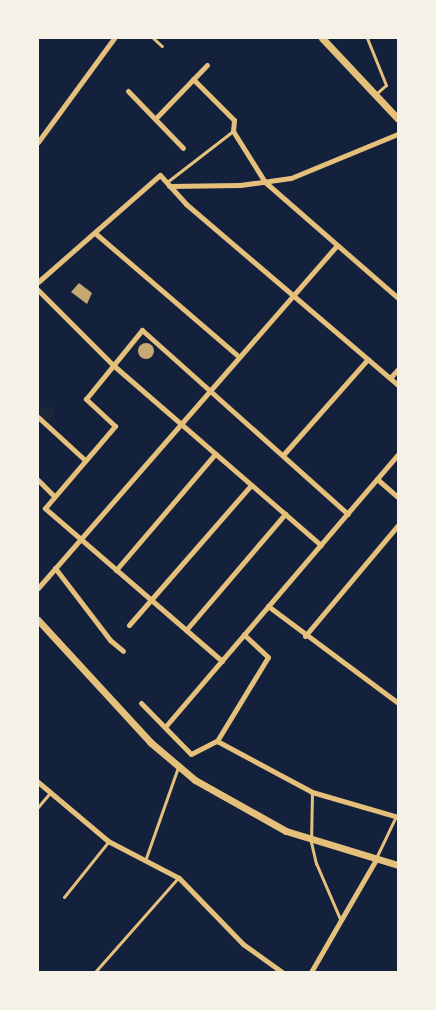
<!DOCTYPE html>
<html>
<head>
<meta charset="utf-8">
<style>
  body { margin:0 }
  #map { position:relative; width:436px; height:1010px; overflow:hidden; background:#14213d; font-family:"Playfair Display",serif }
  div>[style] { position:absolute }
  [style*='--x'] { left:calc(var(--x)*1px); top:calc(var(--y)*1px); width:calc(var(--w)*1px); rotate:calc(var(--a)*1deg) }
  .green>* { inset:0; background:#1d2539 }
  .round { border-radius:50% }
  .building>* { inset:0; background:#c6a872 }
  .service>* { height:3px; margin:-1.5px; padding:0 1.5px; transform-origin:1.5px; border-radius:1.5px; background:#e5c07b }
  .minor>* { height:5px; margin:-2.5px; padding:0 2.5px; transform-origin:2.5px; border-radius:2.5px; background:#e5c07b }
  .tertiary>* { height:7px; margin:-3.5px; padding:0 3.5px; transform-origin:3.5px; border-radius:3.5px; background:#e5c07b }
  span { translate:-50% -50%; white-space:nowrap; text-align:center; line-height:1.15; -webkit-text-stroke:5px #f6f1e7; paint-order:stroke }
  .frame { position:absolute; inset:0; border:39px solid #f6f1e7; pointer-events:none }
</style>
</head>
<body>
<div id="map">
  <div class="green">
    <div class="round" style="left:40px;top:406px;width:14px;height:14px"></div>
  </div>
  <div class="building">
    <div style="clip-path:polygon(79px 283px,92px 293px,87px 304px,71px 292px)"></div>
    <div class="round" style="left:138px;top:343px;width:16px;height:16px"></div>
  </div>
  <div class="service">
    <div style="--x:153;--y:38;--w:12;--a:42"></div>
    <div style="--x:367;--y:38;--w:51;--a:68"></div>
    <div style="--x:386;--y:85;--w:13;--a:138"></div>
    <div style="--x:167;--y:182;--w:83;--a:-37.7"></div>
    <div style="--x:312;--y:792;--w:50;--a:91.1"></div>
    <div style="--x:311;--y:842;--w:22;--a:77"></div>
    <div style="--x:316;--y:863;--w:63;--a:66.7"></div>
    <div style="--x:38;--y:807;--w:17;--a:-50"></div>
    <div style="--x:146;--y:858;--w:96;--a:-70.6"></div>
    <div style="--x:376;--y:858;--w:47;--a:-64.5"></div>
    <div style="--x:64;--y:897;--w:70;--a:-51.3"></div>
    <div style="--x:95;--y:972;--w:125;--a:-48.6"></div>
  </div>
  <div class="minor">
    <div style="--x:193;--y:79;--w:58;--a:45"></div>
    <div style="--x:234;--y:120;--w:11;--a:95"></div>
    <div style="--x:233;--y:131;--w:60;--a:57.9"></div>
    <div style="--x:265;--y:182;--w:176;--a:41.1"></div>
    <div style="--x:128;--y:91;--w:79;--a:46"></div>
    <div style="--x:155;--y:119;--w:75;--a:-46.1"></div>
    <div style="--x:38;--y:142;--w:129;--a:-53.8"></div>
    <div style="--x:169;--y:186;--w:71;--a:-0.8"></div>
    <div style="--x:240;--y:185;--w:51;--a:-7.8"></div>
    <div style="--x:291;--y:178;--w:116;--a:-22.4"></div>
    <div style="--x:95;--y:233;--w:187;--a:40.7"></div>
    <div style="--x:38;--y:282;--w:162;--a:-41.3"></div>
    <div style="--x:160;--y:175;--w:39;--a:48"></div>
    <div style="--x:186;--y:204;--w:279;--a:40.5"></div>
    <div style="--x:38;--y:290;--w:106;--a:45"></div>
    <div style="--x:113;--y:365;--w:275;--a:40.9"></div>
    <div style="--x:390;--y:378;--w:12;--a:-48"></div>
    <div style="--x:38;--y:417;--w:64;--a:42.5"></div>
    <div style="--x:283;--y:455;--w:128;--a:-48.5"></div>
    <div style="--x:377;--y:479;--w:28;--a:41"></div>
    <div style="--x:38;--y:480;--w:23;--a:45"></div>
    <div style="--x:55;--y:568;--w:91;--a:52.6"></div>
    <div style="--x:110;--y:640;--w:17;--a:40"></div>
    <div style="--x:116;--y:570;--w:153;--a:-49.5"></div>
    <div style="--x:38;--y:588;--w:454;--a:-48.9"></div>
    <div style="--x:268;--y:606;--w:162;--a:36.7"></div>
    <div style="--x:129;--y:625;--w:186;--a:-48.9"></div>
    <div style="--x:186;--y:630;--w:153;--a:-49.5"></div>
    <div style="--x:305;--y:636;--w:145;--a:-50"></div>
    <div style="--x:222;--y:661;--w:234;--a:-139.2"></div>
    <div style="--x:45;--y:508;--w:108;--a:-49.5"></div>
    <div style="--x:115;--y:426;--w:40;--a:-137"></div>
    <div style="--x:86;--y:399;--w:89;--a:-50.9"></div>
    <div style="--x:142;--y:330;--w:276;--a:41.8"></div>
    <div style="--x:141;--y:703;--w:71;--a:45.6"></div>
    <div style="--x:191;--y:754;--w:29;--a:-27"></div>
    <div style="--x:217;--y:741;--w:108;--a:28.2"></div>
    <div style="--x:312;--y:792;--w:90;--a:16.2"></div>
    <div style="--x:165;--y:727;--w:359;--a:-49.5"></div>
    <div style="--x:217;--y:741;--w:98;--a:-58.7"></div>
    <div style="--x:268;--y:657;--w:33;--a:-137"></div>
    <div style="--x:38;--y:782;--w:92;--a:40.1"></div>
    <div style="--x:108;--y:841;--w:80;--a:27.5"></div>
    <div style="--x:179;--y:878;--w:92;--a:45.9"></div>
    <div style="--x:243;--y:944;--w:48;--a:35.7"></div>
    <div style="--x:311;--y:972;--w:128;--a:-60"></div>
  </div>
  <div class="tertiary">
    <div style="--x:322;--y:38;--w:111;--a:46.8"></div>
    <div style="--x:38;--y:620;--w:166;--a:47.4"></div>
    <div style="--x:150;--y:742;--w:59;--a:40.2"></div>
    <div style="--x:195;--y:780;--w:104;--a:29.3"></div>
    <div style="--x:286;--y:831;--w:117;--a:16.9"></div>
  </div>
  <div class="frame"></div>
</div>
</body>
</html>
